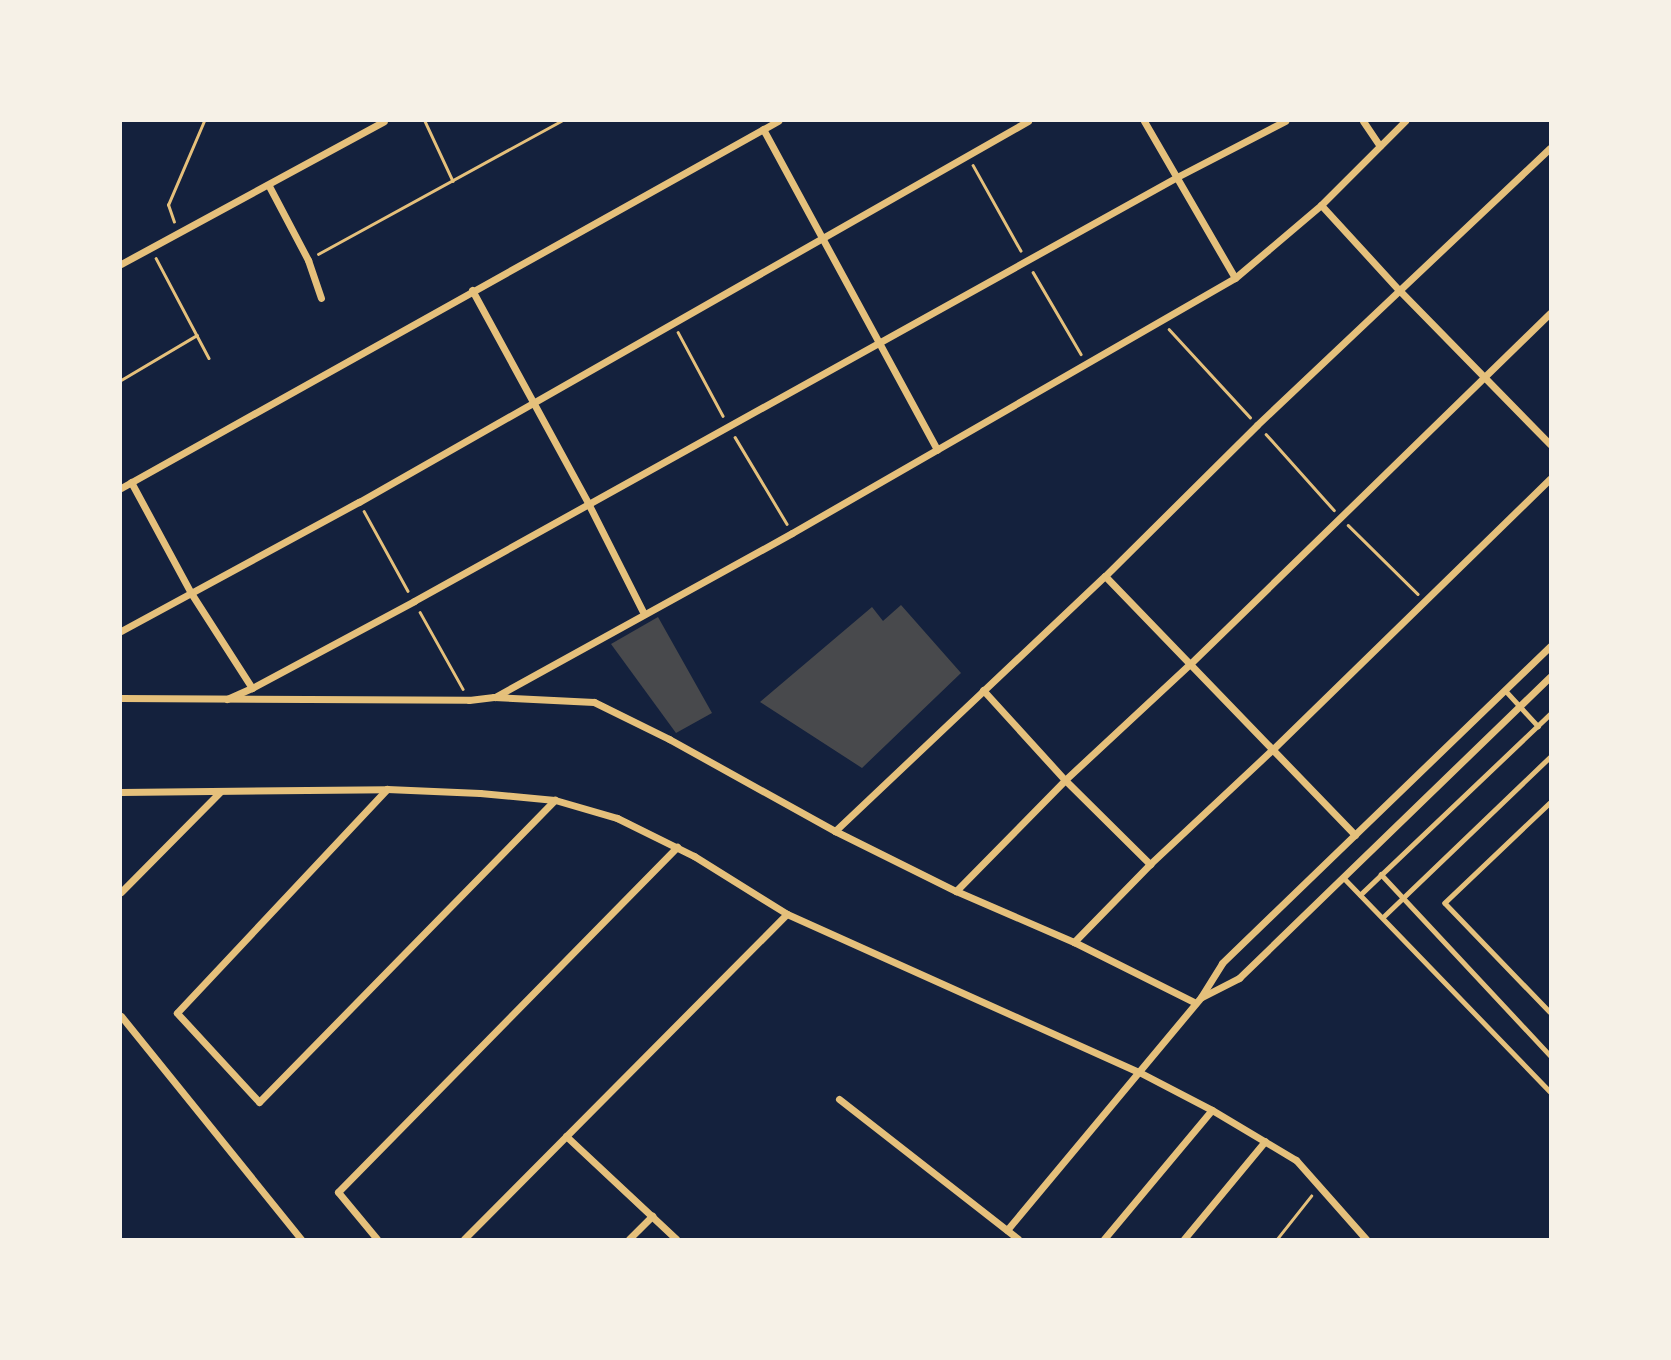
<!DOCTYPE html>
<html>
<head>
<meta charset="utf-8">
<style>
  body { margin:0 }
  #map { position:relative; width:1671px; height:1360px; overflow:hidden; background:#14213d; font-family:Manrope,sans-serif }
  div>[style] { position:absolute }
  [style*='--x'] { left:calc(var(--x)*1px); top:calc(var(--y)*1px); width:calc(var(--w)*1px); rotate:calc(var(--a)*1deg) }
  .building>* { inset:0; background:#48494c }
  .path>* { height:2.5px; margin:-1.25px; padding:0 1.25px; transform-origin:1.25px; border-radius:1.25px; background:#e5c07b }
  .service>* { height:4.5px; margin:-2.25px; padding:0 2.25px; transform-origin:2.25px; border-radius:2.25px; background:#e5c07b }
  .minor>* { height:7px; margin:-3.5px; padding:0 3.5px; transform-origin:3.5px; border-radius:3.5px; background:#e5c07b }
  span { translate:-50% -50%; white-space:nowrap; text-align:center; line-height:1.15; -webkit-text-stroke:6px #f6f1e7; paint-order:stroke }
  .frame { position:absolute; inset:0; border:122px solid #f6f1e7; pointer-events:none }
</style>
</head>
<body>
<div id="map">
  <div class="building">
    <div style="clip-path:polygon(901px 605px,961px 673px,862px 768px,760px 702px,872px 607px,883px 621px)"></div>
    <div style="clip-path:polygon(658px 617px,712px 713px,676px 733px,611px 644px)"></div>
  </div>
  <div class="path">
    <div style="--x:425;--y:121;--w:66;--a:65"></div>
    <div style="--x:973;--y:165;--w:98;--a:60.8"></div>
    <div style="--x:174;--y:222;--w:18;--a:-109"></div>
    <div style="--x:168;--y:205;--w:91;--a:-66.8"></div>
    <div style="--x:318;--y:254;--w:277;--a:-28.7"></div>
    <div style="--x:156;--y:258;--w:113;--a:62.1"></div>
    <div style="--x:1033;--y:272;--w:95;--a:59.7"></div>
    <div style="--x:1169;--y:329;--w:120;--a:47.4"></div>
    <div style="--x:678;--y:332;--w:95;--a:61.8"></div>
    <div style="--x:121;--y:380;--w:88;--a:-30.6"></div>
    <div style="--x:1266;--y:434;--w:102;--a:48.2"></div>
    <div style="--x:735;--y:437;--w:101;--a:59.1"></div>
    <div style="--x:364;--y:511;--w:91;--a:61.2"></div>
    <div style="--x:1348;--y:525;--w:98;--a:44.6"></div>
    <div style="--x:420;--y:612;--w:88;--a:60.8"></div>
    <div style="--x:1277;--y:1239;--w:55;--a:-51.7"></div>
  </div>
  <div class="service">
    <div style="--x:1505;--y:690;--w:49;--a:47.5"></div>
    <div style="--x:1550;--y:803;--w:145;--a:136.4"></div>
    <div style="--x:1445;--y:903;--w:151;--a:46.1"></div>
    <div style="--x:1381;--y:874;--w:248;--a:47"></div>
    <div style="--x:1343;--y:877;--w:298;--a:46"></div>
    <div style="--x:1360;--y:895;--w:262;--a:-43.6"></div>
    <div style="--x:1383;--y:917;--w:231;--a:-43.8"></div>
  </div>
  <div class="minor">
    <div style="--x:1144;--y:121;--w:181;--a:59.9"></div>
    <div style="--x:1363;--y:121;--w:30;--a:56"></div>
    <div style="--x:763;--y:129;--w:365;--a:61.5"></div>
    <div style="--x:269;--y:186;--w:84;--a:62.2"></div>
    <div style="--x:308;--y:260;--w:40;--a:71.1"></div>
    <div style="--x:1321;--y:205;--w:115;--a:47.5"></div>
    <div style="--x:1399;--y:290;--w:216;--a:45.6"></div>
    <div style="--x:121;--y:264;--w:299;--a:-28.5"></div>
    <div style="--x:472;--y:290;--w:245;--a:61.4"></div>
    <div style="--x:589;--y:505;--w:122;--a:63.2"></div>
    <div style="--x:131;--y:482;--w:126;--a:61.6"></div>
    <div style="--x:191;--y:593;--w:113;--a:57.3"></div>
    <div style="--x:121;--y:488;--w:753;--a:-29.19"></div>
    <div style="--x:1105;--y:576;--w:360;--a:46"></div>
    <div style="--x:121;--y:631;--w:271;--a:-28.5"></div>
    <div style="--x:359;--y:502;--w:770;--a:-29.66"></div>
    <div style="--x:983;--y:690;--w:122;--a:47.7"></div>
    <div style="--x:1065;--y:780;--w:120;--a:44.7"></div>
    <div style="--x:495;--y:697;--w:339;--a:-28.9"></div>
    <div style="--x:792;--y:533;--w:511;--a:-29.93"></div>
    <div style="--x:1235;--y:278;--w:113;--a:-40.3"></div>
    <div style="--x:1321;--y:205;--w:119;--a:-45"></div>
    <div style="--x:121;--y:698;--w:348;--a:0.3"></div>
    <div style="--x:469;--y:700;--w:25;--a:-7"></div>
    <div style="--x:494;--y:697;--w:100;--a:2.9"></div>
    <div style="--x:594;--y:702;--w:84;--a:26.3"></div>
    <div style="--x:669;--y:739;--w:190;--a:29"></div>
    <div style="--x:835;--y:831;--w:135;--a:26.4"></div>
    <div style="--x:956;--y:891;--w:129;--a:23.4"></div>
    <div style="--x:1074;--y:942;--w:136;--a:26.6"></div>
    <div style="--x:227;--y:699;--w:27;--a:-24"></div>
    <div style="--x:252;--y:688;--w:184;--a:-28.2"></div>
    <div style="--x:414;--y:601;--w:873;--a:-29.06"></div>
    <div style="--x:1177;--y:177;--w:122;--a:-27.4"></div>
    <div style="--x:387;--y:789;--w:307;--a:133.2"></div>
    <div style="--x:177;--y:1013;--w:121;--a:47.3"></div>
    <div style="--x:259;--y:1102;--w:423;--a:-45.6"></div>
    <div style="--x:121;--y:792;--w:266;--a:-0.6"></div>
    <div style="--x:387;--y:789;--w:93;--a:2.5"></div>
    <div style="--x:480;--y:793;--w:75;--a:5.3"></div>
    <div style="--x:555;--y:800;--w:65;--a:16.2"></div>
    <div style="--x:617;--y:818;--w:86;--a:26.3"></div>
    <div style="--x:694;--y:856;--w:110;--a:31.9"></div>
    <div style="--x:787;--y:914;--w:386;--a:24.2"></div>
    <div style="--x:1139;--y:1072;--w:82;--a:27.5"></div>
    <div style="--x:1212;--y:1110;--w:98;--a:30.8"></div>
    <div style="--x:1296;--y:1160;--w:106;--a:48.5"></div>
    <div style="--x:835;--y:831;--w:371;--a:-43.4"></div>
    <div style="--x:1105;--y:576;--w:214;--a:-44.8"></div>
    <div style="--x:1257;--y:425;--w:403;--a:-43.4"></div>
    <div style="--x:956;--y:891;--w:156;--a:-45.5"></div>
    <div style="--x:1065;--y:780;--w:172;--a:-42.9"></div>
    <div style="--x:1191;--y:663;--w:501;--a:-44.27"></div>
    <div style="--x:121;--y:892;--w:141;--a:-45.3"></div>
    <div style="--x:1074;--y:942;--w:109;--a:-45.7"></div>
    <div style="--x:1150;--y:864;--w:167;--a:-43.1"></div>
    <div style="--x:1272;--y:750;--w:388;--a:-44.3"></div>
    <div style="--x:1202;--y:997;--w:42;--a:-27.2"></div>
    <div style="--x:1239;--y:978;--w:433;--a:-44.1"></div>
    <div style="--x:121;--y:1016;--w:287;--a:51.1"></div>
    <div style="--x:839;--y:1099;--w:227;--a:38"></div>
    <div style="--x:566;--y:1136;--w:151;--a:43.1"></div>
    <div style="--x:1007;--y:1230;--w:303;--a:-50.2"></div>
    <div style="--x:1201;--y:997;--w:40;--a:-58"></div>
    <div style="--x:1222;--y:963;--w:456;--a:-44"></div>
    <div style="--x:377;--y:1239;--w:61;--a:-129.7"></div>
    <div style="--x:338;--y:1192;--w:484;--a:-45.5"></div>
    <div style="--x:464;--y:1239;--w:458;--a:-45.2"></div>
    <div style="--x:629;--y:1239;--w:33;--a:-45"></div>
    <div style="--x:1104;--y:1239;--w:168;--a:-50.1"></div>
    <div style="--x:1184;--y:1239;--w:127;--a:-50.4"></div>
  </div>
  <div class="frame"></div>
</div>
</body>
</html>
